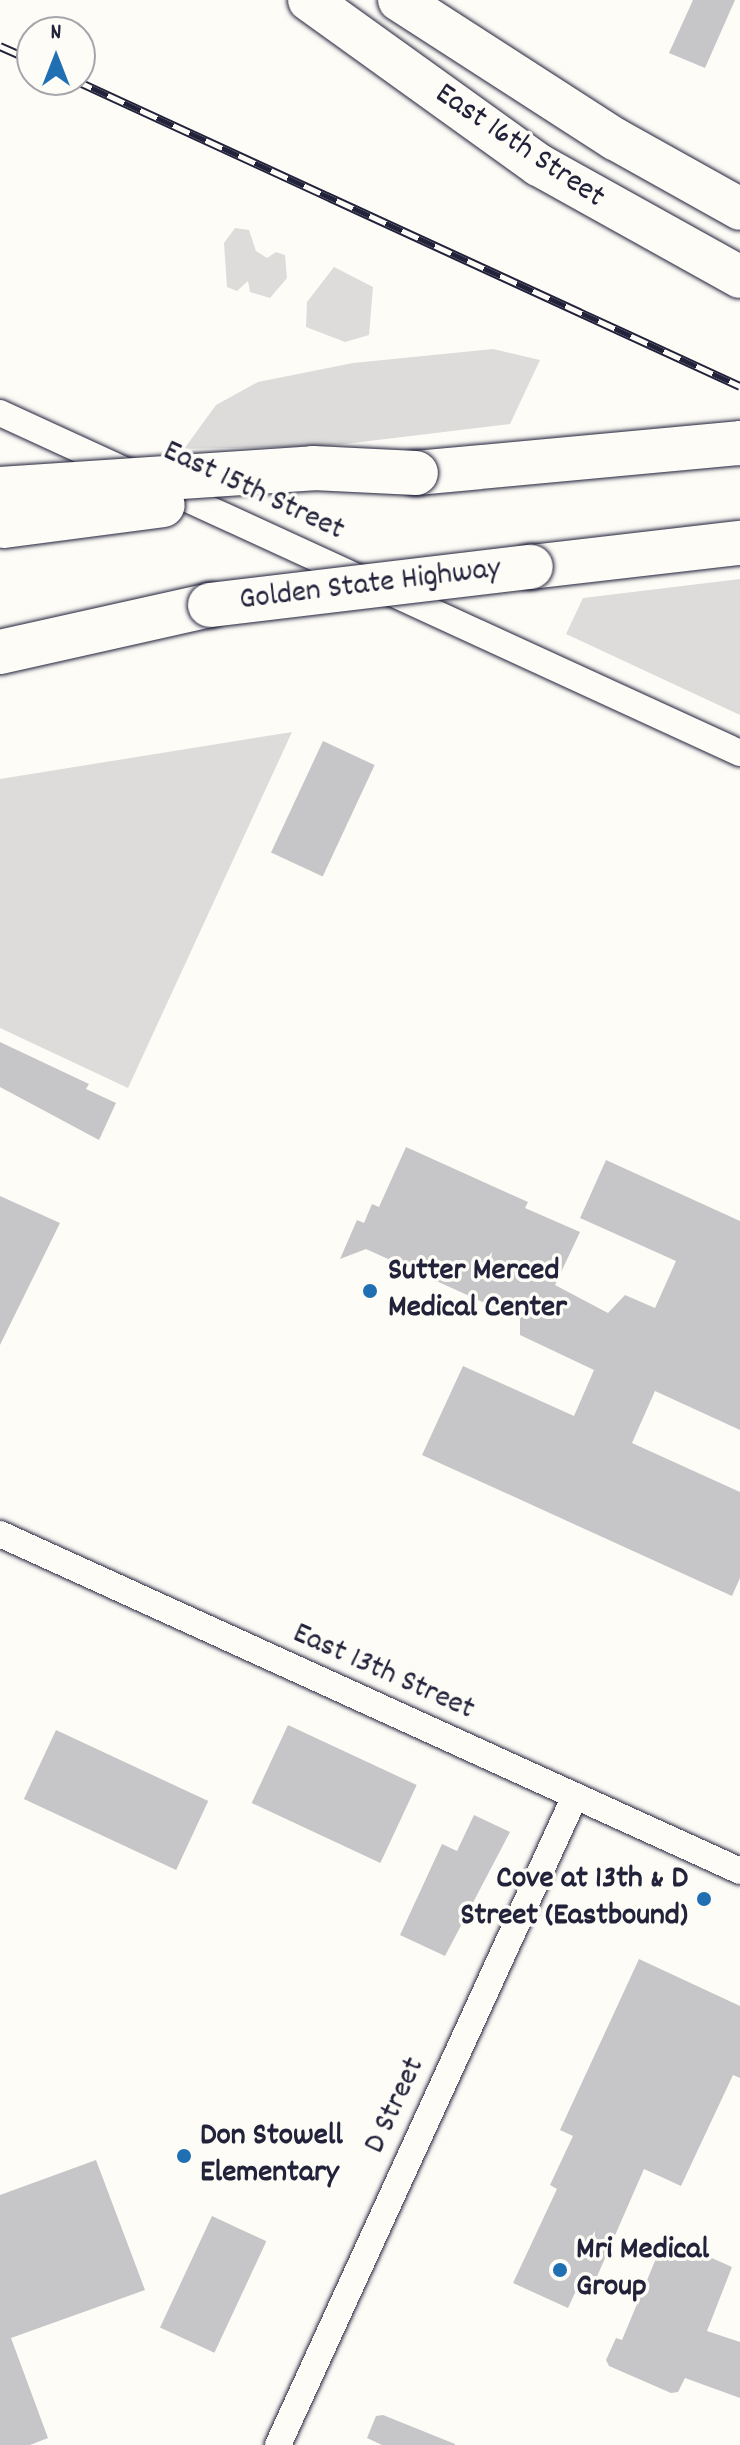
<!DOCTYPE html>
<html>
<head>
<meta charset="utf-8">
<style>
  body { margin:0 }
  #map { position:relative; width:740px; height:2445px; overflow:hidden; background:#fdfcf7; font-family:Dekko,sans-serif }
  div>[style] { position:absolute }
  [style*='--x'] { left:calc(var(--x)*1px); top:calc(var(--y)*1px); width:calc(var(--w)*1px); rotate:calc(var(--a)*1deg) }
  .green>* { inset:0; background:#dddcdb }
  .building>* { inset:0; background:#c6c6c8; transform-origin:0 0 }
  .roads { filter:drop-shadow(0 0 2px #22223b) drop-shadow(0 0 2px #22223b) }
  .street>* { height:26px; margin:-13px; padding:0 13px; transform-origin:13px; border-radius:13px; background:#fdfcf7 }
  .primary>* { height:42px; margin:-21px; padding:0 21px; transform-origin:21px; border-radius:21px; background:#fdfcf7 }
  .highway>* { height:44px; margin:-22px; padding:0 22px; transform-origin:22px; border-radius:22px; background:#fdfcf7 }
  .rail>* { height:9px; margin-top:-4.5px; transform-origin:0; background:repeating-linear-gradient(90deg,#fdfcf7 0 18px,#22223b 0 36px); box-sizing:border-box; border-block:2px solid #22223b }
  .bridges { filter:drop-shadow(0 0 2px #22223b) drop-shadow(0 0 2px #22223b) }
  .highway-bridge>* { height:44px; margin:-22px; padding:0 22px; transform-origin:22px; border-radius:22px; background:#fdfcf7 }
  .dots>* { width:22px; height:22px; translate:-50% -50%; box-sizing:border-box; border:4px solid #fdfcf7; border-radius:50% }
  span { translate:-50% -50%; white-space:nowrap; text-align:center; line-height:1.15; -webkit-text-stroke:7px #fdfcf7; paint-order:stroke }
  .street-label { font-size:32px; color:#22223b }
  .poi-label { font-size:32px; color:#22223b; font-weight:700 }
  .left { translate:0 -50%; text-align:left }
  .right { translate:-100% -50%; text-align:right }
  .north { position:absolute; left:16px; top:16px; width:80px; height:80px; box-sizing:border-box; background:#fdfcf7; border:2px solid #a5a5ac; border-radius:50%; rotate:0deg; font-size:22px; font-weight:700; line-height:32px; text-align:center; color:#22223b }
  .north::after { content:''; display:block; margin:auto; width:28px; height:36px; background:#1f6fb2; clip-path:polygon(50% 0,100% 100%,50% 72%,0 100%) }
</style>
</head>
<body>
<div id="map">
  <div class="green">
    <div style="clip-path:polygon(235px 228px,249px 230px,256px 251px,267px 258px,276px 252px,285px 255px,287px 278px,270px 298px,250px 292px,248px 281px,237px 291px,227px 287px,224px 243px)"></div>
    <div style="clip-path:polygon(334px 267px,373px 287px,369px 335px,345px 342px,306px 327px,307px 302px)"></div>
    <div style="clip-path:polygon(493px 349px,540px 360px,510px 424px,328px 446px,184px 449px,216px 405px,258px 382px,353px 363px)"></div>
    <div style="clip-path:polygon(740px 579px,740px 715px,566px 634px,583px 598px)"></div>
    <div style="clip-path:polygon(292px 732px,128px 1088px,0 1028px,0 779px)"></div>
  </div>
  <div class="building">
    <div style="clip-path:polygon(693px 0,735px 0,705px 68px,669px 53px)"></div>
    <div style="left:323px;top:741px;width:57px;height:123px;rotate:25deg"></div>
    <div style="clip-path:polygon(0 1042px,89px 1084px,86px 1089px,116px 1103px,99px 1140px,0 1087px)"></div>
    <div style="clip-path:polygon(406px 1147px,528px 1202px,525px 1208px,580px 1232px,555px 1285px,608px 1313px,625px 1295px,655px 1308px,676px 1261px,580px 1218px,606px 1160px,740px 1221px,740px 1430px,655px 1391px,632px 1443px,740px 1492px,740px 1578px,732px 1596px,422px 1455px,463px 1366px,574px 1416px,594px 1370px,520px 1335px,520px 1319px,366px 1249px,340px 1259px,357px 1220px,364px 1223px,372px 1204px,379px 1207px)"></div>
    <div style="clip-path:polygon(0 1196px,60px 1223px,0 1345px)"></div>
    <div style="left:288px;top:1725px;width:142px;height:86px;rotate:25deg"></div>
    <div style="left:56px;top:1730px;width:168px;height:76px;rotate:25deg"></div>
    <div style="clip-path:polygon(474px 1815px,510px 1832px,445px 1956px,400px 1935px,442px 1844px,457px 1851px)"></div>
    <div style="clip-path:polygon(639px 1959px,740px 2006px,740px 2078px,733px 2075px,681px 2186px,644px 2169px,592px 2288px,580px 2282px,568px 2308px,513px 2283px,557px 2189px,550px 2185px,573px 2136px,560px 2130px)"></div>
    <div style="clip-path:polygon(96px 2160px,145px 2290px,11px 2338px,48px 2438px,30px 2445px,0 2445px,0 2195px)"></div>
    <div style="left:212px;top:2216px;width:60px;height:123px;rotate:25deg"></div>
    <div style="clip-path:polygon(665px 2237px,732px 2267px,707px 2331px,740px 2342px,740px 2398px,685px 2378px,678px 2392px,671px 2393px,609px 2366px,606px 2360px,616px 2338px,622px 2340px)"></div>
    <div style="clip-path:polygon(383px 2415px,455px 2444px,455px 2445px,382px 2445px,367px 2438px,376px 2416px)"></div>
  </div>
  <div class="roads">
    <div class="street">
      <div style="--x:0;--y:413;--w:814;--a:24.68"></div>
      <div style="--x:0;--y:1534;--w:813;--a:24.48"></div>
      <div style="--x:278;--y:2445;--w:714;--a:-65.41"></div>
    </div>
    <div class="primary">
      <div style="--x:309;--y:0;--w:283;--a:35.7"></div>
      <div style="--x:539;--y:165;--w:230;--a:29.1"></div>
      <div style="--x:399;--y:0;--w:257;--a:32.8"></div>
      <div style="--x:615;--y:139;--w:143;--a:29.2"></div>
    </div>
    <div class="highway">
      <div style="--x:416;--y:473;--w:325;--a:-5.3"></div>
      <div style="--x:531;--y:567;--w:210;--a:-6.6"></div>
      <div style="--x:0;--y:652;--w:215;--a:-12.6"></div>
    </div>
  </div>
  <div class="rail">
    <div style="--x:0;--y:46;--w:35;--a:24"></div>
    <div style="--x:75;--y:80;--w:732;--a:24.71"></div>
  </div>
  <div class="bridges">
    <div class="highway-bridge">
      <div style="--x:0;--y:489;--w:314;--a:-3.8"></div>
      <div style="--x:313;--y:468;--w:103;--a:2.8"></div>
      <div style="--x:4;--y:526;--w:160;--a:-7.5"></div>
      <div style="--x:210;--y:605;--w:323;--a:-6.8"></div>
    </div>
  </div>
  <div class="dots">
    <div style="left:370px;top:1291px;background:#1f6fb2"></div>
    <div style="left:704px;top:1899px;background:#1f6fb2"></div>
    <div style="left:184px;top:2156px;background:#1f6fb2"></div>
    <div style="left:560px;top:2270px;background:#1f6fb2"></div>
  </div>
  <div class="street-label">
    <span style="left:519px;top:147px;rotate:34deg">East 16th Street</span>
    <span style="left:253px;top:492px;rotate:25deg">East 15th Street</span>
    <span style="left:370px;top:586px;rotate:-7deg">Golden State Highway</span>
    <span style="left:383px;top:1673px;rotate:24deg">East 13th Street</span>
    <span style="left:396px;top:2106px;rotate:-65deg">D Street</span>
  </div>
  <div class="poi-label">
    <span class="left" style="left:388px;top:1291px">Sutter Merced<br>Medical Center</span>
    <span class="right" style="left:688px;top:1899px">Cove at 13th &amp; D<br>Street (Eastbound)</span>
    <span class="left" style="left:200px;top:2156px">Don Stowell<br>Elementary</span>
    <span class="left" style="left:576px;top:2270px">Mri Medical<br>Group</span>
  </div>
  <div class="north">N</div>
</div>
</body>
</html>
